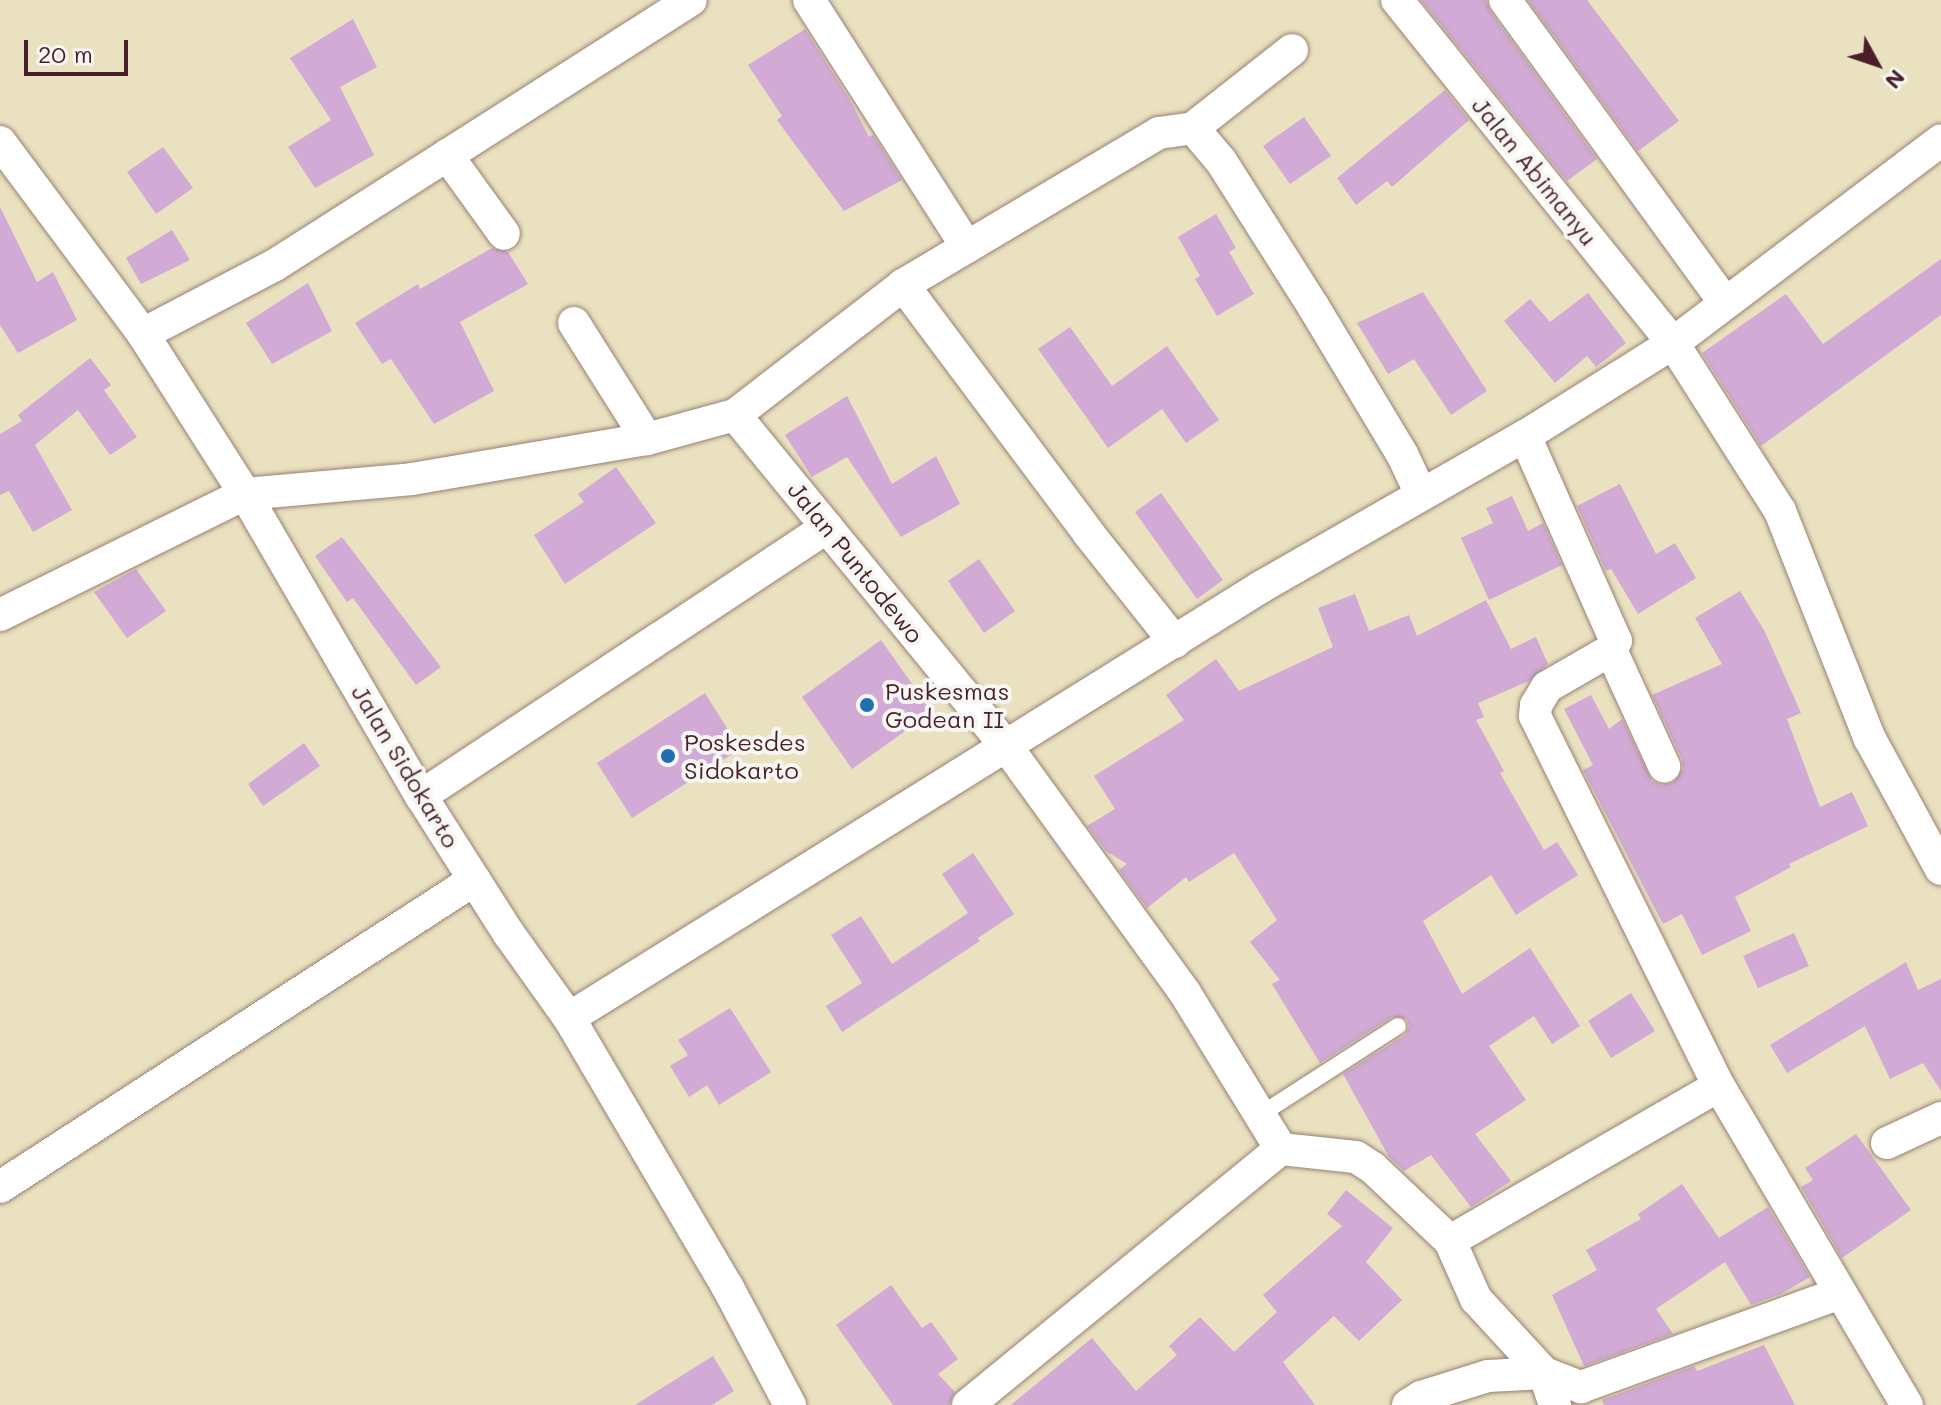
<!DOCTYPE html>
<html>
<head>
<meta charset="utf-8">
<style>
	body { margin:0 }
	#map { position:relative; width:1941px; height:1405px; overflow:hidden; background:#e9e1bf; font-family:Mali,sans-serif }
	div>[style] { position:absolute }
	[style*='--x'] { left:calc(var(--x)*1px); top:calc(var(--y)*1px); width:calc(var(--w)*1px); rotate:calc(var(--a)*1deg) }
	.building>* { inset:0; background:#d1aad5 }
	.roads { filter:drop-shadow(0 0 2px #9a8075) drop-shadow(0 0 2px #9a8075) }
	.service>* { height:16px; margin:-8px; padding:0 8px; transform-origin:8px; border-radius:8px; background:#fff }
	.minor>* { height:32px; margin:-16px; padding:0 16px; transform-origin:16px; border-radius:16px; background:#fff }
	.dots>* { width:22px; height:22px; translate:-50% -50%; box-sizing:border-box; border:4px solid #f6f6f2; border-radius:50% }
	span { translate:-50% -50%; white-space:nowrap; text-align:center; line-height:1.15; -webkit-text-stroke:8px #f6f6f2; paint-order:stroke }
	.street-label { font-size:24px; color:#4a1f2b }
	.poi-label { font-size:24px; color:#4a1f2b }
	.left { translate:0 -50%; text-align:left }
	.north { position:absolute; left:1837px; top:24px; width:80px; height:80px; -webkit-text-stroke:6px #f6f6f2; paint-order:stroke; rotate:130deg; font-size:22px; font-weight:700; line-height:32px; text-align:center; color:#4a1f2b }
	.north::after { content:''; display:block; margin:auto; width:28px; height:36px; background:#4a1f2b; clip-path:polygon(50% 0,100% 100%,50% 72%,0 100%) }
	.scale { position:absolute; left:24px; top:40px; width:104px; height:36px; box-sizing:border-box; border:4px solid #4a1f2b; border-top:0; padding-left:10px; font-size:24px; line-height:28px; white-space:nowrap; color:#4a1f2b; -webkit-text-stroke:6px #f6f6f2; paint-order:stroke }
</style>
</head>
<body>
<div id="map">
	<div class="building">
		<div style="clip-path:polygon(1421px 0,1486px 0,1490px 11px,1597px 159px,1567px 181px)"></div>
		<div style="clip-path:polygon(1528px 0,1587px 0,1679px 121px,1638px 151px)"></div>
		<div style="clip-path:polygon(353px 19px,377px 67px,340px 87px,374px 155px,315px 188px,288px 147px,331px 120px,290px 58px)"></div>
		<div style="clip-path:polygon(805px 29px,850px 100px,869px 137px,873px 135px,902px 180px,844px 211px,777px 120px,782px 116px,748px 65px)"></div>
		<div style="clip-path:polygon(1445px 90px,1469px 120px,1392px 187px,1387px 181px,1356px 205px,1337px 178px)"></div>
		<div style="clip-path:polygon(1304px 117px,1331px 156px,1290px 184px,1263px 146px)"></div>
		<div style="clip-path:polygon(163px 147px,193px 188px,156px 214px,127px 172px)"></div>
		<div style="clip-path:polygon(0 207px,37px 282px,53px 272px,77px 320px,18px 353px,0 325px)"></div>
		<div style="clip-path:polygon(1216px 214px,1236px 248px,1229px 252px,1254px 294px,1217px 316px,1195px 279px,1200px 276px,1178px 237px)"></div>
		<div style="clip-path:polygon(172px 230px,190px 260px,141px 284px,126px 258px)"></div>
		<div style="clip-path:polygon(492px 248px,508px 252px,528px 284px,460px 322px,494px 391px,434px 424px,391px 359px,382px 364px,355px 323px,418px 284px,420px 289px)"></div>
		<div style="clip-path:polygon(1941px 259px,1941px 315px,1761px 446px,1702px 353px,1786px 294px,1823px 344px)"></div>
		<div style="clip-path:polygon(308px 283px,332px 331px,272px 364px,246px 323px)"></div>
		<div style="clip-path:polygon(1423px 292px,1487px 391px,1451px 415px,1414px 359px,1388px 374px,1357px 323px)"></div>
		<div style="clip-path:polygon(1588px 293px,1626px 343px,1596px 367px,1587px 356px,1555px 383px,1504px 321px,1530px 299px,1550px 322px)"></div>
		<div style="clip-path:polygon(1070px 327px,1112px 386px,1167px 346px,1219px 420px,1186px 443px,1162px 409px,1108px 448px,1038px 349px)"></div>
		<div style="clip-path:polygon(90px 358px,111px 385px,104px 390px,137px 437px,110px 455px,78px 410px,35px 445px,72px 510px,33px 532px,9px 491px,0 495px,0 434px,22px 421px,18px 415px)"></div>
		<div style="clip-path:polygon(847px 396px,892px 484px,936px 456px,960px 504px,901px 537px,847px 457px,812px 477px,785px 435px)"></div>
		<div style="clip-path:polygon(616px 467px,656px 523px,565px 584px,534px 535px,584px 502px,578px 494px)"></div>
		<div style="clip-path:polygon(1620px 484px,1656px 554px,1675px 543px,1696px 578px,1638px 614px,1611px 569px,1606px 571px,1577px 506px)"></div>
		<div style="clip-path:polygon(1161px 493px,1223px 580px,1197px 599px,1135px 512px)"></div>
		<div style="clip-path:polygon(1512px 496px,1528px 531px,1543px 523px,1562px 565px,1489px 600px,1461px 538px,1493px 523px,1486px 508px)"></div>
		<div style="clip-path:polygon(342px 537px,441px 667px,416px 685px,353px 598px,347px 602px,315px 556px)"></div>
		<div style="clip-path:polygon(979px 559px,1015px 611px,984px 633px,948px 581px)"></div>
		<div style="clip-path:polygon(136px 569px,166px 611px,127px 638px,94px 592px)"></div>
		<div style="clip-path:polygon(1740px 591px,1765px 632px,1801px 713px,1787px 719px,1820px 807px,1852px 792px,1868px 826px,1789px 864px,1791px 867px,1735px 897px,1751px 931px,1702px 955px,1682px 914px,1663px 924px,1583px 770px,1593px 765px,1564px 709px,1591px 695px,1609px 729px,1622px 719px,1652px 781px,1661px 785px,1673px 783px,1683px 769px,1682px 759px,1652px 695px,1722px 664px,1695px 618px)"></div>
		<div style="clip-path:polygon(1355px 594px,1369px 631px,1409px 615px,1417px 636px,1486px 600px,1511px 649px,1536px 637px,1548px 664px,1529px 681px,1478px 703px,1484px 717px,1476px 720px,1504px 771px,1500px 773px,1544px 850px,1557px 842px,1578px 875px,1516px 915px,1491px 875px,1423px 921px,1462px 994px,1530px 948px,1580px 1026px,1552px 1044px,1534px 1016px,1489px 1046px,1526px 1100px,1475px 1134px,1511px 1181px,1471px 1207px,1431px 1155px,1404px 1171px,1389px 1157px,1343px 1074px,1405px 1035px,1409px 1026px,1407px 1019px,1392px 1017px,1320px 1063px,1272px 984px,1280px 980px,1250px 942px,1277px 920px,1234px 853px,1189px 882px,1186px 877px,1147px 908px,1119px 870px,1127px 864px,1106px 851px,1087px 826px,1115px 809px,1094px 776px,1184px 720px,1166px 695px,1216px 659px,1239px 691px,1333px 647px,1318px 608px)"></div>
		<div style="clip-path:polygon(881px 640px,932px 712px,852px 769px,802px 697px)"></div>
		<div style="clip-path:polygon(705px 693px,740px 749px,632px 818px,597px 763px)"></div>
		<div style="clip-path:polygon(304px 743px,320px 766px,263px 806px,248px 784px)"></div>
		<div style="clip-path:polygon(973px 853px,1014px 914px,978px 938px,980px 941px,842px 1032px,826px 1006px,862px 983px,831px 935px,861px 916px,892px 964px,968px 913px,942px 874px)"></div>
		<div style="clip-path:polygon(1794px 933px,1809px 966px,1758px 988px,1743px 956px)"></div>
		<div style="clip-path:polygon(1906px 962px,1918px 990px,1941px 979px,1941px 1091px,1923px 1063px,1890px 1079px,1865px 1026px,1787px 1073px,1770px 1045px)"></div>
		<div style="clip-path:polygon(1631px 993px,1655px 1031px,1611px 1058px,1588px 1021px)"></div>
		<div style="clip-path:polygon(730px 1008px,771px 1072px,719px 1105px,707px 1085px,689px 1097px,670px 1066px,688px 1055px,678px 1040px)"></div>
		<div style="clip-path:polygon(1856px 1134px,1911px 1210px,1842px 1258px,1801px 1187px,1813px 1180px,1805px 1168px)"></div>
		<div style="clip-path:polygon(1682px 1184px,1719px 1238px,1768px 1207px,1810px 1277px,1781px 1294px,1751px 1305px,1725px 1262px,1656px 1309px,1673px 1334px,1584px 1366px,1552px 1295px,1597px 1270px,1586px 1250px,1641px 1219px,1638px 1214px)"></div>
		<div style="clip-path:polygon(1346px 1190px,1393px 1228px,1366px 1262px,1402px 1300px,1359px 1341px,1334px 1316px,1283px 1362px,1315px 1405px,1011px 1405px,1092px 1338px,1136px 1391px,1177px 1355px,1169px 1346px,1200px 1317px,1234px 1352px,1277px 1312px,1263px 1295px,1342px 1226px,1327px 1214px)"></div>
		<div style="clip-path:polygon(891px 1285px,922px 1328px,931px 1322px,958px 1359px,938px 1374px,955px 1392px,949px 1405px,893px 1405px,836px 1325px)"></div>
		<div style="clip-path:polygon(1764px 1345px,1795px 1405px,1604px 1405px,1602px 1400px,1694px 1366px,1697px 1371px)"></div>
		<div style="clip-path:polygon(713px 1356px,734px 1391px,712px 1405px,635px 1405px)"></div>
	</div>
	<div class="roads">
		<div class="service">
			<div style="--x:1260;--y:1115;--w:164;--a:-32.8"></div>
		</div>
		<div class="minor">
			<div style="--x:809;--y:0;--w:293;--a:57.4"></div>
			<div style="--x:1397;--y:0;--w:440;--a:51.2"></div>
			<div style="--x:1673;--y:343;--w:199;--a:57.5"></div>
			<div style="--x:1780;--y:511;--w:245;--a:68.5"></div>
			<div style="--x:1870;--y:739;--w:148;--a:61.4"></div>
			<div style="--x:1505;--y:0;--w:374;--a:54"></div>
			<div style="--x:1193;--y:128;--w:43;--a:49.7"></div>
			<div style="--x:1221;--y:161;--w:172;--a:57.6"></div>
			<div style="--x:1313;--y:306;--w:173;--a:59"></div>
			<div style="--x:1402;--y:454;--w:44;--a:64.6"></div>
			<div style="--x:0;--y:142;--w:239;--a:53.3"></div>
			<div style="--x:143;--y:334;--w:190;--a:57.5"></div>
			<div style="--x:245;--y:494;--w:350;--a:59.8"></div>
			<div style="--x:421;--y:796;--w:164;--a:57.5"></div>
			<div style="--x:509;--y:934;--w:103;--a:54.5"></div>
			<div style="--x:569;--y:1018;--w:311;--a:59.5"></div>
			<div style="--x:727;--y:1286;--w:135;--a:62.1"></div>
			<div style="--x:447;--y:155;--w:97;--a:54.2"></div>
			<div style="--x:903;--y:285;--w:311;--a:53.2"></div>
			<div style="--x:1089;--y:534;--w:138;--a:51.5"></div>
			<div style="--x:574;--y:323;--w:137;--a:57.8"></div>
			<div style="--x:143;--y:334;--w:149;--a:-27.6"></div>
			<div style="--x:275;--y:265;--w:493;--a:-32.5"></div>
			<div style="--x:735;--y:415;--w:429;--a:50.7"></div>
			<div style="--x:1007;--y:747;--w:304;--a:54.1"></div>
			<div style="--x:1185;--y:993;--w:183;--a:58.4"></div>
			<div style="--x:1281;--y:1149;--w:75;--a:6.1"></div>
			<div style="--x:1356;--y:1157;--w:20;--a:33"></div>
			<div style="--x:1373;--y:1168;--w:106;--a:43.5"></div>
			<div style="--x:1450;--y:1241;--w:64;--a:65.9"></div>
			<div style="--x:1476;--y:1299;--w:100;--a:47.4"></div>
			<div style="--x:1544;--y:1373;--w:34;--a:71"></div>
			<div style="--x:1525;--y:436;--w:224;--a:66.1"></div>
			<div style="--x:1616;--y:641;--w:10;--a:119"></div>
			<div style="--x:1611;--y:650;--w:74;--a:150"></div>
			<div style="--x:1547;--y:687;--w:21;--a:121"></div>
			<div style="--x:1536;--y:705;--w:11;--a:95"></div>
			<div style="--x:1535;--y:716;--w:413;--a:63.6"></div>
			<div style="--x:1719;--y:1086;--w:370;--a:59.5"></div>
			<div style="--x:0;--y:615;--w:273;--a:-26.3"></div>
			<div style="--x:245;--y:494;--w:168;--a:-5.1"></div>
			<div style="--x:412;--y:479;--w:238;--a:-9.7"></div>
			<div style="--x:647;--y:439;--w:91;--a:-15.3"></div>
			<div style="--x:735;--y:415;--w:212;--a:-37.7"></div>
			<div style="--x:903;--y:285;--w:298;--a:-30.7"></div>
			<div style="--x:1159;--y:133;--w:34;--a:-8"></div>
			<div style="--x:1193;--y:128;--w:126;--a:-38.2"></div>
			<div style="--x:1611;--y:650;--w:128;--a:65.4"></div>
			<div style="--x:421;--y:796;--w:487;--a:-33.5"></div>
			<div style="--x:569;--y:1018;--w:815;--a:-31.92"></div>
			<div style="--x:1261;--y:587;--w:304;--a:-29.8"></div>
			<div style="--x:1525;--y:436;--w:175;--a:-32.1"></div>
			<div style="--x:1673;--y:343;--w:336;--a:-37.1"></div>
			<div style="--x:1887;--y:1143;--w:60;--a:-24.8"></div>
			<div style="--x:0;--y:1187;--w:565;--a:-32.93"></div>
			<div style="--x:1450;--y:1241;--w:310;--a:-30"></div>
			<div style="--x:968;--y:1405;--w:404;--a:-39.3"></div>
			<div style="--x:1408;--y:1405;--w:15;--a:-32"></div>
			<div style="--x:1421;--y:1397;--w:70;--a:-17.4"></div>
			<div style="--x:1488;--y:1376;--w:56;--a:-3.1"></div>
			<div style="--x:1544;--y:1373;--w:40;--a:21"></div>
			<div style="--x:1581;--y:1387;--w:276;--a:-19.9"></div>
		</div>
	</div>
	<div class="dots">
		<div style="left:867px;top:705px;background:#1f6fb2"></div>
		<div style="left:668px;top:756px;background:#1f6fb2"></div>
	</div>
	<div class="street-label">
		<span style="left:1535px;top:171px;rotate:51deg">Jalan Abimanyu</span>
		<span style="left:856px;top:562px;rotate:51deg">Jalan Puntodewo</span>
		<span style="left:406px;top:766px;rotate:59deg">Jalan Sidokarto</span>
	</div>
	<div class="poi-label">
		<span class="left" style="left:885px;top:705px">Puskesmas<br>Godean II</span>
		<span class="left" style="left:684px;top:756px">Poskesdes<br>Sidokarto</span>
	</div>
	<div class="north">N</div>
	<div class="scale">20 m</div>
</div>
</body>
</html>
